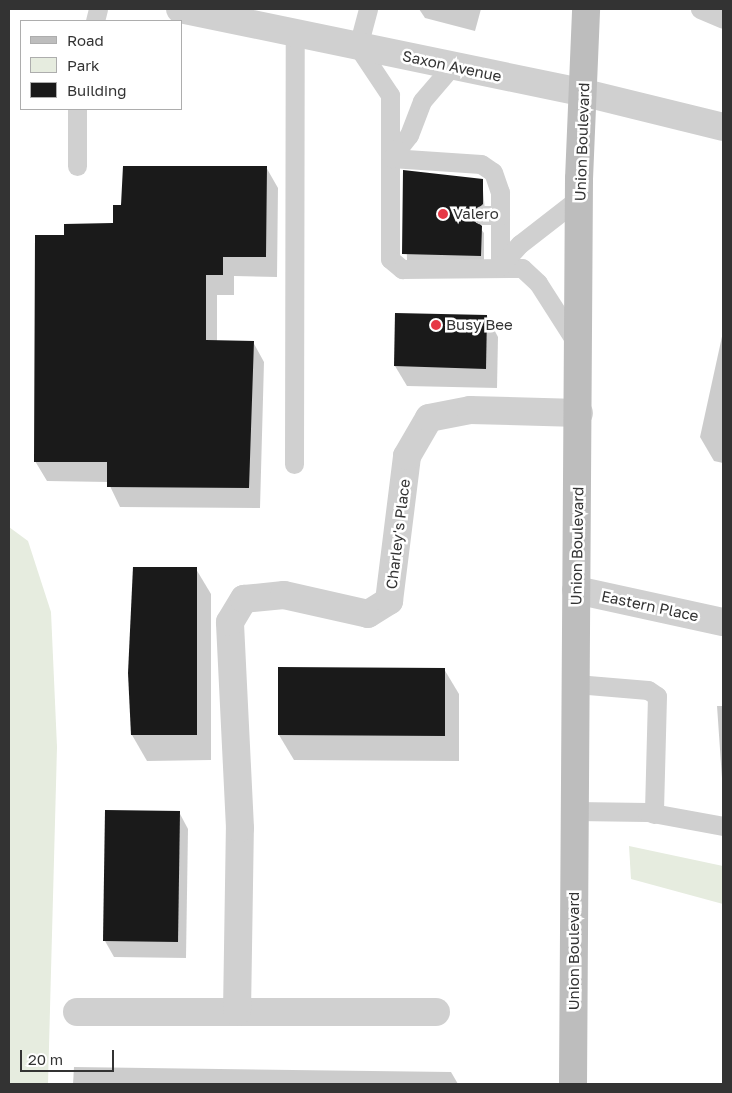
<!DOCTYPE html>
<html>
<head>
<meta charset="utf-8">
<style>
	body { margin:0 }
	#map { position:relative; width:732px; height:1093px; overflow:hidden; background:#fff; font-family:"Golos Text",sans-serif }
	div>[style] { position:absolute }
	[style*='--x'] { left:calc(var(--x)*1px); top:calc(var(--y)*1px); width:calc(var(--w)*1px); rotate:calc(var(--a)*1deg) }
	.green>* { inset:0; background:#e6ecdf }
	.shadow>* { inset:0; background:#0003 }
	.building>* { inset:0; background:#1a1a1a }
	.service>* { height:19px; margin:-9.5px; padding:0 9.5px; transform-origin:9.5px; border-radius:9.5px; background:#d0d0d0 }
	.minor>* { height:28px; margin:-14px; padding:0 14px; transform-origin:14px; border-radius:14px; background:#d0d0d0 }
	.tertiary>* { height:28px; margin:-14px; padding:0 14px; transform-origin:14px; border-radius:14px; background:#d0d0d0 }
	.secondary>* { height:28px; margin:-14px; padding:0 14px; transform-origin:14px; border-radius:14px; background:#bdbdbd }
	.dots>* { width:14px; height:14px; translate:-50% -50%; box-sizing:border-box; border:2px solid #fff; border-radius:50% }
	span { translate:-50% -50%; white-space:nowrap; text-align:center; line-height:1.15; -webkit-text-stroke:5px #fff; paint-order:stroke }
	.street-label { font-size:15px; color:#333 }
	.poi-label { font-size:15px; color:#333 }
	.left { translate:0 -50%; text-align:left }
	.frame { position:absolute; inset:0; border:10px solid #333; pointer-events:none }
	.legend { position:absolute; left:20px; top:20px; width:162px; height:90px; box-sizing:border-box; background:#fff; border:1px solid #adadad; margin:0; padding:6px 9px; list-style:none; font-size:15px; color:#333 }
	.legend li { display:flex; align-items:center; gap:10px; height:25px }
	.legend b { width:25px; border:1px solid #adadad }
	.scale { position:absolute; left:20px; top:1050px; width:94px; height:22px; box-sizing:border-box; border:2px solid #333; border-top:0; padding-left:6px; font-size:15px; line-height:18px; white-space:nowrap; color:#333; -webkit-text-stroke:4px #fff; paint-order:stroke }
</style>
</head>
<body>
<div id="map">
	<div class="green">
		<div style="clip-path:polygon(9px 527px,28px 541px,51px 612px,57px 747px,48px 1084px,9px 1084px)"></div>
		<div style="clip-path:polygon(629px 846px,723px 866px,723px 904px,631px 879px)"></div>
	</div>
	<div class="shadow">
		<div style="clip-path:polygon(419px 9px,481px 9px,475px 31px,425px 18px)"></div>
		<div style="clip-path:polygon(266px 167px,278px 188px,277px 277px,234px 276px,234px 295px,217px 295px,217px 341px,253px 342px,264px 362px,260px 508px,120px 507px,108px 482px,47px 481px,35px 461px,65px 236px,114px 225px,123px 206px)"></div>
		<div style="clip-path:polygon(404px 172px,482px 180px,485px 210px,474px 220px,484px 233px,484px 261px,407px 260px)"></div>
		<div style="clip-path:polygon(487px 316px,498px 337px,497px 388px,407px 386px,395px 366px)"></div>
		<div style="clip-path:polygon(723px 332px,723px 463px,714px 461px,700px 437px)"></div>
		<div style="clip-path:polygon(196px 569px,211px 594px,211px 760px,147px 761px,132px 735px,129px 673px)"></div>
		<div style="clip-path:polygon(444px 669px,459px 694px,459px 761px,294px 760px,279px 735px)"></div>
		<div style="clip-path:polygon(723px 699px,723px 793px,717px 706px,723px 706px)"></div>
		<div style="clip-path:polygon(179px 812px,188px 829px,186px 958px,114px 957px,105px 941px)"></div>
		<div style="clip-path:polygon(74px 1067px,451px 1072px,458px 1084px,73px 1084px)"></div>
	</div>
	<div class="building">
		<div style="clip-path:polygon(123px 166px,267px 166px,266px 257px,223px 257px,223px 275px,206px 275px,206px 340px,254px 341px,249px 488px,107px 487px,107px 462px,34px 462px,35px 235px,64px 235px,64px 224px,113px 223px,113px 205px,121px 205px)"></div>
		<div style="clip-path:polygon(403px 170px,483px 179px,483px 204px,471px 215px,482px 226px,481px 256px,402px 254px)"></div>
		<div style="clip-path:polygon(395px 313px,487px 315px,486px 369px,394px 366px)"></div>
		<div style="clip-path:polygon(133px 567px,197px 567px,197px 735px,131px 735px,128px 673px)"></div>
		<div style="clip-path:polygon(278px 667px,445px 668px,445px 736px,278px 735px)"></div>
		<div style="clip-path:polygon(105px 810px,180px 811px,178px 942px,103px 941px)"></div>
	</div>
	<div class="service">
		<div style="--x:368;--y:9;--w:39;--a:105"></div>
		<div style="--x:358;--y:47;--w:58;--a:56.3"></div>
		<div style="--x:390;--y:95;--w:164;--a:90"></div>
		<div style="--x:390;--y:259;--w:16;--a:40"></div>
		<div style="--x:402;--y:269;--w:120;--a:-0.5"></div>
		<div style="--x:522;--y:268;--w:22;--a:43"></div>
		<div style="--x:538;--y:283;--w:72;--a:57.4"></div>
		<div style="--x:700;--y:9;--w:25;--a:23"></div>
		<div style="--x:95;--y:21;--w:12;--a:-76"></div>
		<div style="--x:391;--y:158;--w:90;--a:3.8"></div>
		<div style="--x:481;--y:164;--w:14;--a:34"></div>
		<div style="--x:493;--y:172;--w:21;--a:71"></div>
		<div style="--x:500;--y:192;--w:74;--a:90"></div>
		<div style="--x:391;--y:158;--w:29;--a:-52"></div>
		<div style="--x:409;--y:135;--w:36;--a:-69"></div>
		<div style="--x:422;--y:101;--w:46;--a:-49.4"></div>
		<div style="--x:77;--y:166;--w:57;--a:-90"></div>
		<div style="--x:482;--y:215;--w:18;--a:0"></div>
		<div style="--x:500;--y:266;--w:30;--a:-48"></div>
		<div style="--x:520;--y:244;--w:75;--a:-37.9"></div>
		<div style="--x:294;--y:464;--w:430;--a:-89.9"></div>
		<div style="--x:576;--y:684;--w:72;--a:4.8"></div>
		<div style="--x:648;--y:690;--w:11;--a:34"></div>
		<div style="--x:657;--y:696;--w:118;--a:91.5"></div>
		<div style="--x:575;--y:811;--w:72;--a:0.8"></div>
		<div style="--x:647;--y:812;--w:77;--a:10.4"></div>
	</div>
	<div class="minor">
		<div style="--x:576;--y:590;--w:150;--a:12.3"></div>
		<div style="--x:77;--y:1012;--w:359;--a:0"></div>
		<div style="--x:237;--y:1012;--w:184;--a:-89.1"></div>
		<div style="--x:240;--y:828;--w:206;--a:-92.8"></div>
		<div style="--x:230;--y:622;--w:27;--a:-59"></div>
		<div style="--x:244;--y:599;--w:40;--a:-5.7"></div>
		<div style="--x:284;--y:595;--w:86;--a:12.7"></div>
		<div style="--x:368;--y:614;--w:25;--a:-32"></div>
		<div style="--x:389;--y:601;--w:146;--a:-82.9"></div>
		<div style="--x:407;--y:456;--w:44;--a:-59.9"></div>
		<div style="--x:429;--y:418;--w:42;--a:-11"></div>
		<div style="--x:470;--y:410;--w:109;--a:1.6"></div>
	</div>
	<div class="tertiary">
		<div style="--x:180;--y:9;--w:414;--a:11.7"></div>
		<div style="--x:585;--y:93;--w:142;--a:13.8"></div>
	</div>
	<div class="secondary">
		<div style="--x:573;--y:1084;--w:905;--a:-89.62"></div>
		<div style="--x:579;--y:179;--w:170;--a:-87.6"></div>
	</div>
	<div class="dots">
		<div style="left:443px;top:214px;background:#e63946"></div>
		<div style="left:436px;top:325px;background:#e63946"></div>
	</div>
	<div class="street-label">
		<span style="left:452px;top:66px;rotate:12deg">Saxon Avenue</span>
		<span style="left:582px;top:142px;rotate:-88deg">Union Boulevard</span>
		<span style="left:398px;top:534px;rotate:-83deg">Charley's Place</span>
		<span style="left:577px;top:546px;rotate:-89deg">Union Boulevard</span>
		<span style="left:650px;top:606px;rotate:12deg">Eastern Place</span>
		<span style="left:574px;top:951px;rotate:-90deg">Union Boulevard</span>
	</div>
	<div class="poi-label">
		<span class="left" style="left:453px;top:214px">Valero</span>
		<span class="left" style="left:446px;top:325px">Busy Bee</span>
	</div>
	<div class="frame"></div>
	<ul class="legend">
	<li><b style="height:6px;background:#bdbdbd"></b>Road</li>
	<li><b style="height:14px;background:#e6ecdf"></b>Park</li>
	<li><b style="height:14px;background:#1a1a1a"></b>Building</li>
	</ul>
	<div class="scale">20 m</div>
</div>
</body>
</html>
